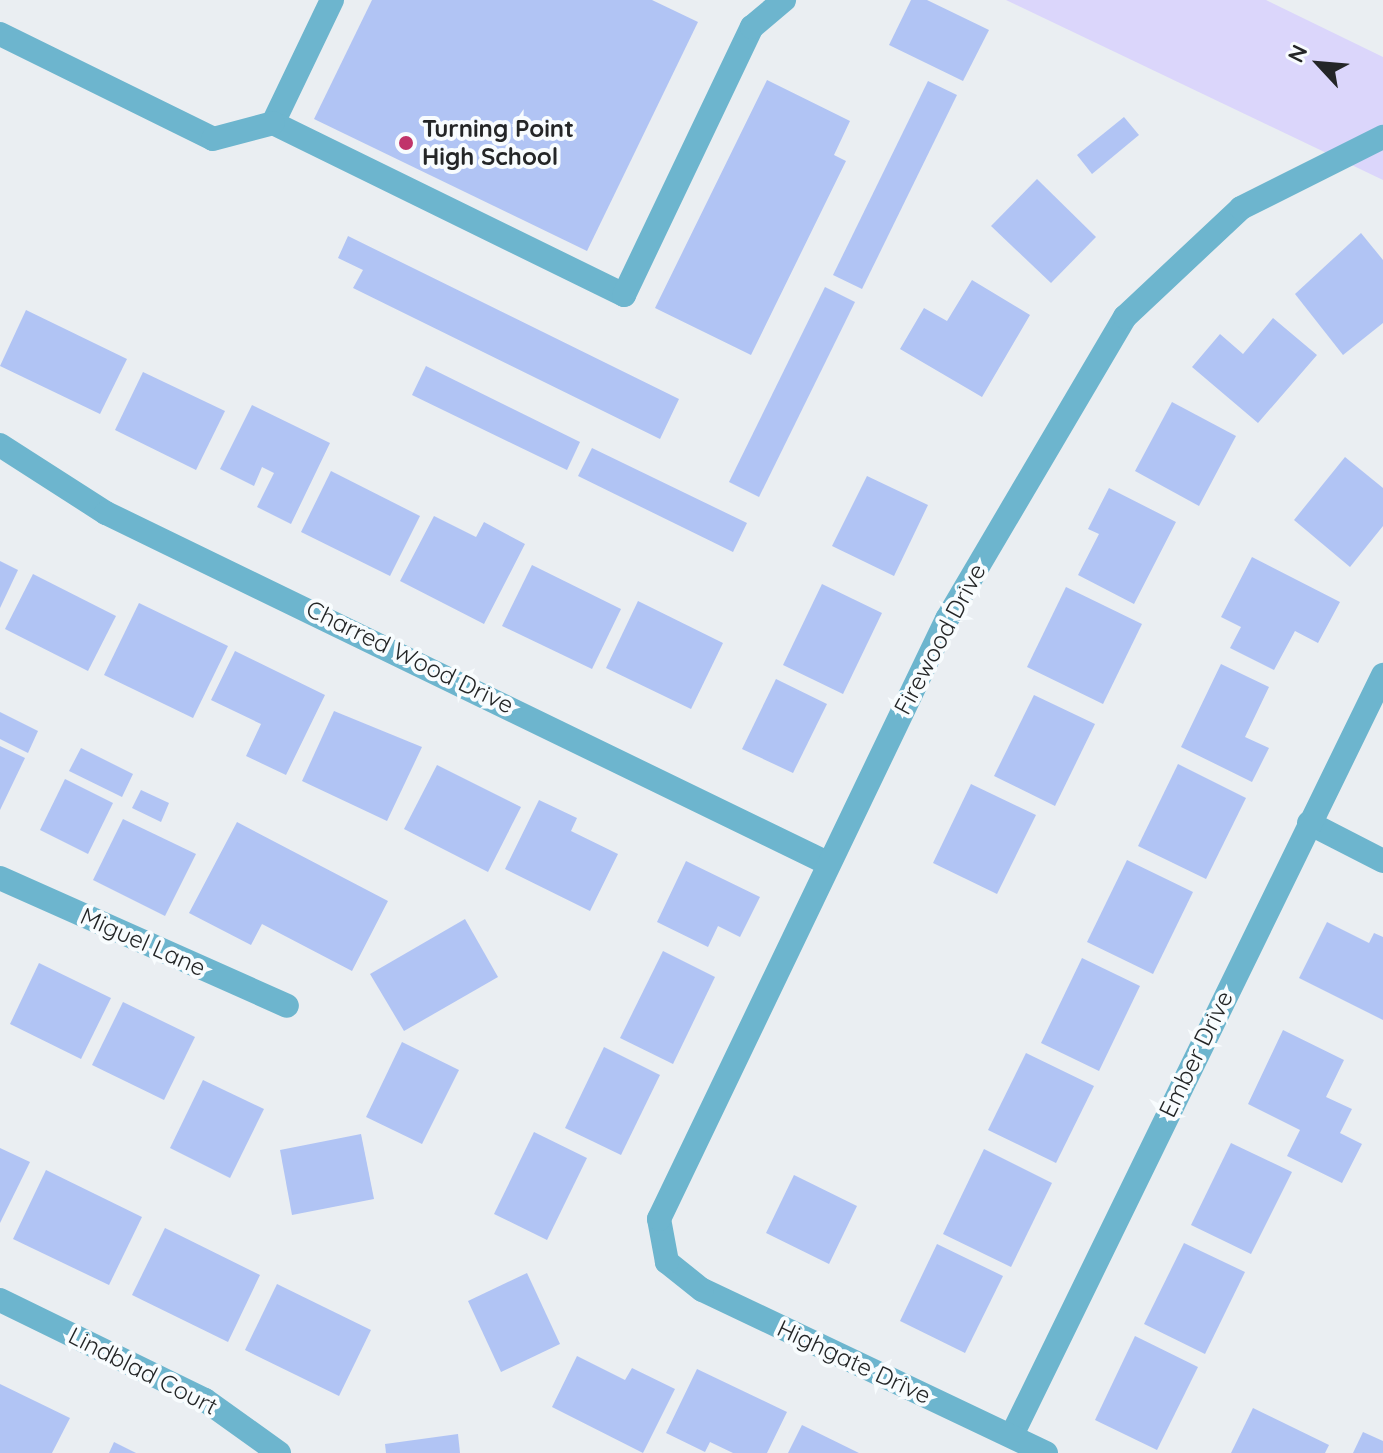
<!DOCTYPE html>
<html>
<head>
<meta charset="utf-8">
<style>
	body { margin:0 }
	#map { position:relative; width:1383px; height:1453px; overflow:hidden; background:#eaeef2; font-family:Quicksand,sans-serif }
	div>[style] { position:absolute }
	[style*='--x'] { left:calc(var(--x)*1px); top:calc(var(--y)*1px); width:calc(var(--w)*1px); rotate:calc(var(--a)*1deg) }
	.green>* { inset:0; background:#dbd6fb }
	.building>* { inset:0; background:#b1c4f4 }
	.minor>* { height:24px; margin:-12px; padding:0 12px; transform-origin:12px; border-radius:12px; background:#6db5ce }
	.dots>* { width:22px; height:22px; translate:-50% -50%; box-sizing:border-box; border:4px solid #f8fcfe; border-radius:50% }
	span { translate:-50% -50%; white-space:nowrap; text-align:center; line-height:1.15; -webkit-text-stroke:8px #f8fcfe; paint-order:stroke }
	.poi-label { font-size:24px; color:#242627; font-weight:700 }
	.left { translate:0 -50%; text-align:left }
	.street-label { font-size:24px; color:#242627 }
	.north { position:absolute; left:1279px; top:24px; width:80px; height:80px; -webkit-text-stroke:6px #f8fcfe; paint-order:stroke; rotate:296deg; font-size:22px; font-weight:700; line-height:32px; text-align:center; color:#242627 }
	.north::after { content:''; display:block; margin:auto; width:28px; height:36px; background:#242627; clip-path:polygon(50% 0,100% 100%,50% 72%,0 100%) }
</style>
</head>
<body>
<div id="map">
	<div class="green">
		<div style="clip-path:polygon(1006px 0,1266px 0,1383px 57px,1383px 180px)"></div>
	</div>
	<div class="building">
		<div style="clip-path:polygon(372px 0,652px 0,698px 22px,587px 251px,314px 119px)"></div>
		<div style="clip-path:polygon(911px 0,927px 0,989px 30px,963px 81px,889px 45px)"></div>
		<div style="clip-path:polygon(767px 80px,850px 121px,834px 155px,846px 161px,751px 355px,655px 308px)"></div>
		<div style="clip-path:polygon(928px 81px,957px 95px,862px 289px,833px 275px)"></div>
		<div style="clip-path:polygon(1124px 117px,1139px 135px,1092px 174px,1077px 155px)"></div>
		<div style="clip-path:polygon(1037px 179px,1096px 237px,1051px 283px,991px 226px)"></div>
		<div style="clip-path:polygon(1361px 233px,1383px 260px,1383px 323px,1343px 355px,1295px 294px)"></div>
		<div style="clip-path:polygon(348px 236px,679px 399px,660px 439px,353px 288px,363px 270px,338px 258px)"></div>
		<div style="clip-path:polygon(972px 280px,1030px 315px,982px 397px,900px 349px,924px 308px,947px 321px)"></div>
		<div style="clip-path:polygon(825px 287px,855px 302px,759px 497px,729px 482px)"></div>
		<div style="clip-path:polygon(26px 310px,127px 359px,100px 414px,0 366px)"></div>
		<div style="clip-path:polygon(1273px 318px,1317px 355px,1258px 423px,1192px 367px,1220px 334px,1243px 354px)"></div>
		<div style="clip-path:polygon(426px 366px,580px 442px,567px 470px,412px 395px)"></div>
		<div style="clip-path:polygon(143px 372px,225px 411px,196px 470px,115px 430px)"></div>
		<div style="clip-path:polygon(1172px 402px,1236px 436px,1199px 506px,1135px 471px)"></div>
		<div style="clip-path:polygon(252px 405px,330px 443px,291px 524px,257px 507px,274px 473px,262px 467px,254px 486px,220px 469px)"></div>
		<div style="clip-path:polygon(592px 448px,747px 523px,733px 552px,578px 476px)"></div>
		<div style="clip-path:polygon(1345px 457px,1383px 488px,1383px 526px,1350px 567px,1294px 520px)"></div>
		<div style="clip-path:polygon(331px 471px,420px 516px,390px 576px,301px 532px)"></div>
		<div style="clip-path:polygon(867px 476px,928px 505px,894px 576px,832px 546px)"></div>
		<div style="clip-path:polygon(1109px 488px,1176px 522px,1134px 604px,1078px 575px,1099px 534px,1088px 529px)"></div>
		<div style="clip-path:polygon(434px 516px,476px 537px,484px 522px,525px 544px,484px 624px,400px 581px)"></div>
		<div style="clip-path:polygon(1252px 557px,1340px 602px,1318px 643px,1295px 631px,1274px 670px,1230px 648px,1241px 627px,1221px 617px)"></div>
		<div style="clip-path:polygon(0 561px,18px 570px,0 608px)"></div>
		<div style="clip-path:polygon(532px 565px,621px 609px,592px 669px,502px 626px)"></div>
		<div style="clip-path:polygon(33px 574px,116px 616px,88px 671px,5px 629px)"></div>
		<div style="clip-path:polygon(822px 584px,882px 613px,843px 694px,783px 665px)"></div>
		<div style="clip-path:polygon(1066px 587px,1142px 624px,1103px 704px,1027px 667px)"></div>
		<div style="clip-path:polygon(638px 601px,723px 643px,691px 709px,606px 668px)"></div>
		<div style="clip-path:polygon(139px 603px,228px 646px,193px 718px,104px 675px)"></div>
		<div style="clip-path:polygon(235px 651px,325px 695px,286px 775px,246px 756px,261px 724px,211px 700px)"></div>
		<div style="clip-path:polygon(1221px 664px,1269px 687px,1245px 737px,1269px 748px,1252px 782px,1181px 747px)"></div>
		<div style="clip-path:polygon(776px 679px,827px 704px,793px 773px,742px 749px)"></div>
		<div style="clip-path:polygon(1034px 695px,1095px 724px,1055px 806px,994px 776px)"></div>
		<div style="clip-path:polygon(334px 711px,422px 747px,387px 821px,302px 781px)"></div>
		<div style="clip-path:polygon(0 712px,38px 731px,28px 753px,0 739px)"></div>
		<div style="clip-path:polygon(0 746px,25px 758px,0 810px)"></div>
		<div style="clip-path:polygon(81px 748px,133px 774px,122px 797px,69px 771px)"></div>
		<div style="clip-path:polygon(1178px 764px,1246px 798px,1206px 879px,1138px 846px)"></div>
		<div style="clip-path:polygon(437px 765px,521px 807px,488px 872px,404px 829px)"></div>
		<div style="clip-path:polygon(65px 779px,113px 803px,88px 854px,40px 830px)"></div>
		<div style="clip-path:polygon(971px 784px,1036px 815px,997px 894px,933px 863px)"></div>
		<div style="clip-path:polygon(141px 790px,169px 803px,161px 822px,132px 808px)"></div>
		<div style="clip-path:polygon(539px 800px,577px 818px,571px 831px,618px 854px,590px 911px,505px 869px)"></div>
		<div style="clip-path:polygon(123px 819px,196px 854px,165px 916px,93px 880px)"></div>
		<div style="clip-path:polygon(237px 822px,388px 901px,352px 971px,262px 924px,251px 945px,189px 913px)"></div>
		<div style="clip-path:polygon(1127px 860px,1193px 892px,1153px 974px,1087px 942px)"></div>
		<div style="clip-path:polygon(686px 861px,760px 897px,740px 937px,718px 926px,708px 947px,657px 922px)"></div>
		<div style="clip-path:polygon(465px 919px,498px 977px,404px 1031px,370px 974px)"></div>
		<div style="clip-path:polygon(1327px 922px,1369px 943px,1374px 933px,1383px 937px,1383px 1020px,1299px 978px)"></div>
		<div style="clip-path:polygon(663px 951px,715px 977px,673px 1064px,620px 1038px)"></div>
		<div style="clip-path:polygon(1082px 958px,1140px 986px,1099px 1071px,1041px 1043px)"></div>
		<div style="clip-path:polygon(39px 963px,111px 998px,81px 1059px,10px 1024px)"></div>
		<div style="clip-path:polygon(123px 1002px,195px 1037px,164px 1100px,92px 1065px)"></div>
		<div style="clip-path:polygon(1283px 1030px,1344px 1060px,1326px 1097px,1352px 1109px,1340px 1133px,1362px 1144px,1342px 1183px,1287px 1156px,1300px 1130px,1248px 1104px)"></div>
		<div style="clip-path:polygon(402px 1042px,459px 1070px,422px 1144px,366px 1117px)"></div>
		<div style="clip-path:polygon(604px 1047px,660px 1075px,621px 1155px,565px 1128px)"></div>
		<div style="clip-path:polygon(1026px 1053px,1094px 1086px,1056px 1163px,988px 1130px)"></div>
		<div style="clip-path:polygon(203px 1080px,264px 1109px,230px 1178px,170px 1148px)"></div>
		<div style="clip-path:polygon(534px 1132px,587px 1158px,547px 1240px,494px 1214px)"></div>
		<div style="clip-path:polygon(361px 1134px,374px 1199px,292px 1215px,280px 1150px)"></div>
		<div style="clip-path:polygon(1231px 1143px,1292px 1172px,1251px 1254px,1191px 1225px)"></div>
		<div style="clip-path:polygon(0 1148px,30px 1162px,0 1223px)"></div>
		<div style="clip-path:polygon(984px 1149px,1052px 1183px,1011px 1267px,943px 1234px)"></div>
		<div style="clip-path:polygon(46px 1170px,142px 1217px,109px 1285px,13px 1239px)"></div>
		<div style="clip-path:polygon(794px 1175px,857px 1206px,829px 1264px,766px 1233px)"></div>
		<div style="clip-path:polygon(165px 1228px,260px 1275px,228px 1342px,132px 1295px)"></div>
		<div style="clip-path:polygon(1184px 1243px,1245px 1272px,1205px 1354px,1144px 1324px)"></div>
		<div style="clip-path:polygon(937px 1244px,1003px 1276px,965px 1353px,900px 1321px)"></div>
		<div style="clip-path:polygon(527px 1273px,560px 1344px,501px 1372px,468px 1301px)"></div>
		<div style="clip-path:polygon(277px 1284px,371px 1330px,339px 1396px,245px 1350px)"></div>
		<div style="clip-path:polygon(1135px 1336px,1198px 1367px,1157px 1450px,1095px 1420px)"></div>
		<div style="clip-path:polygon(577px 1356px,625px 1380px,632px 1368px,675px 1389px,643px 1453px,552px 1407px)"></div>
		<div style="clip-path:polygon(697px 1369px,787px 1412px,767px 1453px,733px 1453px,710px 1442px,705px 1452px,666px 1433px)"></div>
		<div style="clip-path:polygon(0 1384px,70px 1418px,52px 1453px,0 1453px)"></div>
		<div style="clip-path:polygon(1253px 1408px,1329px 1445px,1325px 1453px,1231px 1453px)"></div>
		<div style="clip-path:polygon(802px 1425px,859px 1453px,788px 1453px)"></div>
		<div style="clip-path:polygon(1363px 1432px,1383px 1441px,1383px 1453px,1353px 1453px)"></div>
		<div style="clip-path:polygon(458px 1434px,460px 1453px,386px 1453px,385px 1444px)"></div>
		<div style="clip-path:polygon(114px 1442px,136px 1453px,109px 1453px)"></div>
	</div>
	<div class="minor">
		<div style="--x:332;--y:0;--w:136;--a:115.6"></div>
		<div style="--x:273;--y:123;--w:391;--a:26.1"></div>
		<div style="--x:624;--y:295;--w:297;--a:-64.5"></div>
		<div style="--x:752;--y:27;--w:42;--a:-40.2"></div>
		<div style="--x:0;--y:34;--w:237;--a:26.2"></div>
		<div style="--x:213;--y:139;--w:62;--a:-14.9"></div>
		<div style="--x:0;--y:445;--w:126;--a:32.7"></div>
		<div style="--x:106;--y:513;--w:799;--a:25.89"></div>
		<div style="--x:1309;--y:823;--w:83;--a:27.2"></div>
		<div style="--x:0;--y:878;--w:314;--a:24"></div>
		<div style="--x:0;--y:1300;--w:228;--a:26"></div>
		<div style="--x:205;--y:1400;--w:91;--a:35.6"></div>
		<div style="--x:1012;--y:1435;--w:846;--a:-63.98"></div>
		<div style="--x:1046;--y:1453;--w:381;--a:-154.6"></div>
		<div style="--x:702;--y:1290;--w:45;--a:-141.3"></div>
		<div style="--x:667;--y:1262;--w:44;--a:-100.5"></div>
		<div style="--x:659;--y:1219;--w:666;--a:-64.36"></div>
		<div style="--x:947;--y:619;--w:351;--a:-59.5"></div>
		<div style="--x:1125;--y:317;--w:159;--a:-43.2"></div>
		<div style="--x:1241;--y:208;--w:159;--a:-26.6"></div>
	</div>
	<div class="dots">
		<div style="left:406px;top:143px;background:#c0346a"></div>
	</div>
	<div class="poi-label">
		<span class="left" style="left:422px;top:143px">Turning Point<br>High School</span>
	</div>
	<div class="street-label">
		<span style="left:940px;top:639px;rotate:-62deg">Firewood Drive</span>
		<span style="left:410px;top:657px;rotate:26deg">Charred Wood Drive</span>
		<span style="left:143px;top:942px;rotate:24deg">Miguel Lane</span>
		<span style="left:1196px;top:1054px;rotate:-64deg">Ember Drive</span>
		<span style="left:854px;top:1362px;rotate:25deg">Highgate Drive</span>
		<span style="left:143px;top:1371px;rotate:27deg">Lindblad Court</span>
	</div>
	<div class="north">N</div>
</div>
</body>
</html>
